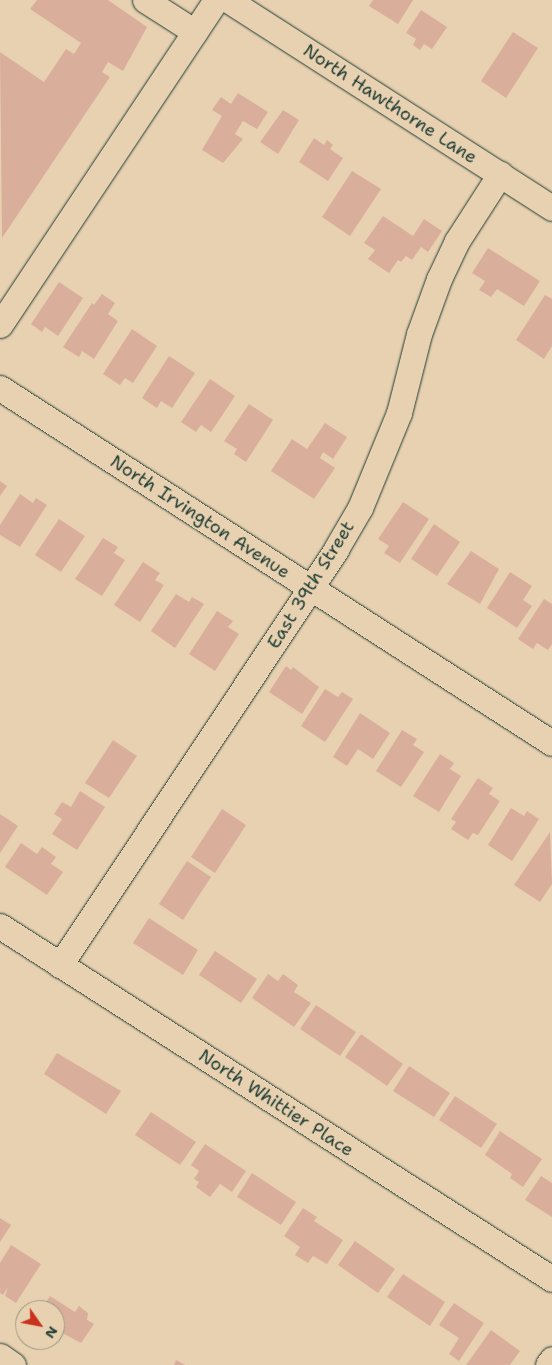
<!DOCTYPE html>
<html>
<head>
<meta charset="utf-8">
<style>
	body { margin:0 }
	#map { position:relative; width:552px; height:1365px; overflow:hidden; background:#e8d1b1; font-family:"Shantell Sans",sans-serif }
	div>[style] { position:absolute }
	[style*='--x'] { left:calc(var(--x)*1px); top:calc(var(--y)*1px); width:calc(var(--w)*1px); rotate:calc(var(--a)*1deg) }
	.building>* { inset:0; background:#d9af9b }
	.roads { filter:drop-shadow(0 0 1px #1f3d34) drop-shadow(0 0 1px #1f3d34) }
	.minor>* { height:25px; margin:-12.5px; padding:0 12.5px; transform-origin:12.5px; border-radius:12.5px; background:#e8d1b1 }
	span { translate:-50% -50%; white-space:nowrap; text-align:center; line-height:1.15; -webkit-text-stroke:4px #e8d1b1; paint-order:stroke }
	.street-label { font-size:18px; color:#1f3d34 }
	.north { position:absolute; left:15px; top:1300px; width:50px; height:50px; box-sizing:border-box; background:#e8d1b1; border:1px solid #98967f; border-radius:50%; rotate:123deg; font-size:14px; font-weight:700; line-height:20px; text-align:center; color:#1f3d34 }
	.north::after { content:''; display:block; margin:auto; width:18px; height:22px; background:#c8321e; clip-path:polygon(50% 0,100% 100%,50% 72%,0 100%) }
</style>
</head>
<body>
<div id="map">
	<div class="building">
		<div style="clip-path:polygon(37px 0,108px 0,147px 27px,123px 71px,108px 62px,102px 72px,110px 77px,2px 238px,0 52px,44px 82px,66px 49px,74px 54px,81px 43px,30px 9px)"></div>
		<div style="clip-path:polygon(373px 0,413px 0,398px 24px,369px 6px)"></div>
		<div style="clip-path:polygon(421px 10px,447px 27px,432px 49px,424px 44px,420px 50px,413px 45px,416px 39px,406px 33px)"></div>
		<div style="clip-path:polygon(513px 32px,538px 48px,506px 98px,481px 81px)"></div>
		<div style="clip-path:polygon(238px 93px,268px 112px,257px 129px,243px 121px,235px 134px,243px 139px,223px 163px,202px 150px,222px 116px,212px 110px,221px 97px,231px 104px)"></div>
		<div style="clip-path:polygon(283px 110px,299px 120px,278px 154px,260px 142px)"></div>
		<div style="clip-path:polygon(314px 138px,324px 145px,327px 140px,333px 145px,330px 149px,343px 158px,328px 181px,299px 162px)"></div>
		<div style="clip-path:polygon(352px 171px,381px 189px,350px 236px,322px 217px)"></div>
		<div style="clip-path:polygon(383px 216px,413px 236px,424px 219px,442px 231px,428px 252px,421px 247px,412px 260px,406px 256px,401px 262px,398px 260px,389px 273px,368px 259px,375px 250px,364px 243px)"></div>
		<div style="clip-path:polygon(488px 248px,540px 281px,524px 306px,497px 289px,491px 297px,479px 290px,485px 281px,472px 273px)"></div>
		<div style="clip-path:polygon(59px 282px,83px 298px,58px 336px,45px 327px,42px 332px,31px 324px)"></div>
		<div style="clip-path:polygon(102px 294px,115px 303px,108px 314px,118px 321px,94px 359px,82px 351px,79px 357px,63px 347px,92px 303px,94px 305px)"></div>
		<div style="clip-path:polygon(545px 295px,552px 299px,552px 346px,544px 359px,516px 340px)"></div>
		<div style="clip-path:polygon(132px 329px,157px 346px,133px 383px,125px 378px,120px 385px,103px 374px)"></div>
		<div style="clip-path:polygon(169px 356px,195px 373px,172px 408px,161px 401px,157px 408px,142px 398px)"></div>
		<div style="clip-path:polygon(210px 379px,235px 396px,211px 432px,201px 425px,196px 432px,181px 422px)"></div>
		<div style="clip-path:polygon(249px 404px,273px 420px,246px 462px,234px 454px,237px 449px,224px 441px)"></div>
		<div style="clip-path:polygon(325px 423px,347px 437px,333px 459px,323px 452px,320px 458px,335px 468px,314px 499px,271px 471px,292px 439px,307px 449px)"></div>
		<div style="clip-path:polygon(0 481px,7px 486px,0 496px)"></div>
		<div style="clip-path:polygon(20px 494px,33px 503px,36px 498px,47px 505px,20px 547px,0 535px,0 525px)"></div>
		<div style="clip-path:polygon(403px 502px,429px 519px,400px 563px,384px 553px,389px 546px,378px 539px)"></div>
		<div style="clip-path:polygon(59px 519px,85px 536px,61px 572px,35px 555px)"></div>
		<div style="clip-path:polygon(434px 524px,460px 542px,437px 576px,411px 559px)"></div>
		<div style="clip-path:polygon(103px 538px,118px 547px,114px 553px,125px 560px,102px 596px,75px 579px)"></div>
		<div style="clip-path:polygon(471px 551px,499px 569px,480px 604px,447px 584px)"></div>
		<div style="clip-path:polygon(143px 562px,160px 573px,155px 580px,164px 585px,140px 622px,114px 605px)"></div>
		<div style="clip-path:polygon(510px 572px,532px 586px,523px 600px,532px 606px,517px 628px,487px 608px)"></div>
		<div style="clip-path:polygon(176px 594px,189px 602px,192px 597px,204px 604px,175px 648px,151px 631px)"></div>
		<div style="clip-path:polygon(544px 599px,552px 604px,552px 644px,548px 650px,537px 643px,533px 649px,518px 639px)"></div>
		<div style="clip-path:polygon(217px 611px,233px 621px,228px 627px,239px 634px,215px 671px,189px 654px)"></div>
		<div style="clip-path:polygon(286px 666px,291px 670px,293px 667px,319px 687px,302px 714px,269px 692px)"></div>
		<div style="clip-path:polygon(325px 689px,338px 697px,342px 692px,353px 699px,325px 742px,301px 726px)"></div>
		<div style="clip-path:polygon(360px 713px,390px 733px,373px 759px,358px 749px,347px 766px,333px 757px)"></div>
		<div style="clip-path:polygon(402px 730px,417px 739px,413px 745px,424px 752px,401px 787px,376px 771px)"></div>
		<div style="clip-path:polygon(113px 740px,137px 756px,109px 798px,85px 783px)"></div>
		<div style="clip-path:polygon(440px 754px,454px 763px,450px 769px,461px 776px,439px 812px,413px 796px)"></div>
		<div style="clip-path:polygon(478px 778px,493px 788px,489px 794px,500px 801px,478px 835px,473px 833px,468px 840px,451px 829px,456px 822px,451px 819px)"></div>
		<div style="clip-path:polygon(80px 791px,105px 807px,77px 850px,52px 834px,62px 819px,54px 814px,62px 802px,71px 807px)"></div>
		<div style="clip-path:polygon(511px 808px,524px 816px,527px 811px,539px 819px,512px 861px,488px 845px)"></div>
		<div style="clip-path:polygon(222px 809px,246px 825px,215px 873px,191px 857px)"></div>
		<div style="clip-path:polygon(0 814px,18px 826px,0 853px)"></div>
		<div style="clip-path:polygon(550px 832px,552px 884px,540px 902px,514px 885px)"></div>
		<div style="clip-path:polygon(21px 843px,37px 854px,42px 847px,56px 857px,51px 864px,63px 872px,47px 895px,5px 867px)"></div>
		<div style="clip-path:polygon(187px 861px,211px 877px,183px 920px,159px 904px)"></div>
		<div style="clip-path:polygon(149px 918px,198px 950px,183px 975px,133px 943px)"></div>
		<div style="clip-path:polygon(215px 951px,257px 979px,241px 1003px,199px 975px)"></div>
		<div style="clip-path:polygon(268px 974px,278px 981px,283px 974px,298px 985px,294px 992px,311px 1003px,294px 1027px,252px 998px)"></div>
		<div style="clip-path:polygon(316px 1005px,356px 1032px,340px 1056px,300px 1029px)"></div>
		<div style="clip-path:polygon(361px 1034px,403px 1064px,387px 1086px,345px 1057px)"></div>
		<div style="clip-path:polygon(57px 1053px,121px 1091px,106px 1114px,44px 1074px)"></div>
		<div style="clip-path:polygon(409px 1066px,450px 1093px,434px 1117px,393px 1091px)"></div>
		<div style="clip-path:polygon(455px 1096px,497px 1124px,481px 1148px,439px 1120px)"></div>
		<div style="clip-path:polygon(151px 1112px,196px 1142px,180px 1165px,135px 1135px)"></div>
		<div style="clip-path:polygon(500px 1131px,542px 1159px,523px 1187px,510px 1178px,512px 1174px,485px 1155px)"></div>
		<div style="clip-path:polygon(205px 1144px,246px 1171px,232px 1192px,220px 1184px,210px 1197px,196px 1187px,199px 1182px,194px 1179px,199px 1171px,191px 1165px)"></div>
		<div style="clip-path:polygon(252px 1173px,296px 1202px,281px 1225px,237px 1197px)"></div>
		<div style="clip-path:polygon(541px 1176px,552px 1183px,552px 1217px,525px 1200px)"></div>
		<div style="clip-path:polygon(303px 1208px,317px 1217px,314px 1221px,343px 1240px,327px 1264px,313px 1256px,308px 1263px,295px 1255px,300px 1247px,284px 1236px)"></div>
		<div style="clip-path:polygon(0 1218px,11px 1225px,0 1242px)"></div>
		<div style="clip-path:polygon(355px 1241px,395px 1269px,378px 1293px,338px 1265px)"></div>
		<div style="clip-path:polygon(11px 1245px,41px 1264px,16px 1303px,5px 1296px,8px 1287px,3px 1295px,0 1293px,0 1263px)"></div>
		<div style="clip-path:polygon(403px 1274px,445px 1302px,430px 1326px,387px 1297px)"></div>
		<div style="clip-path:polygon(50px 1296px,75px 1312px,79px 1306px,88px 1313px,87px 1320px,94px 1324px,81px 1343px,55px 1329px,55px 1310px,41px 1310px)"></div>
		<div style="clip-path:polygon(454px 1303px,484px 1323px,459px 1361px,449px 1354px,459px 1338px,439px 1325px)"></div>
		<div style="clip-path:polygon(491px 1330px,520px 1351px,510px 1365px,466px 1365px)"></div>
		<div style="clip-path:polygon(176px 1360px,185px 1365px,174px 1365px)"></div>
	</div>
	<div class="roads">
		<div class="minor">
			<div style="--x:145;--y:0;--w:59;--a:32.6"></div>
			<div style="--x:228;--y:0;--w:385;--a:32.7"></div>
			<div style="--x:0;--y:325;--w:390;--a:-56.4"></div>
			<div style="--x:0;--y:388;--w:656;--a:32.75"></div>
			<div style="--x:0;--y:926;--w:655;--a:32.6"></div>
			<div style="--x:60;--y:965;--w:499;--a:-56.4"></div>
			<div style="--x:336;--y:549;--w:48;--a:-59.7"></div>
			<div style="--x:360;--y:508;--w:103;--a:-67.7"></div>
			<div style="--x:399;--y:413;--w:81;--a:-75.8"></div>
			<div style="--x:419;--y:334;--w:59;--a:-70"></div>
			<div style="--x:439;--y:279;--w:42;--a:-64.7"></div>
			<div style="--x:457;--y:241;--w:80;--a:-57.3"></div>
			<div style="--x:0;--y:1356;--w:16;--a:35"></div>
			<div style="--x:548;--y:1365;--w:7;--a:-56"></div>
		</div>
	</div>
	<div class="street-label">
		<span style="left:390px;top:104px;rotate:33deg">North Hawthorne Lane</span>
		<span style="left:200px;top:517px;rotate:33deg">North Irvington Avenue</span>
		<span style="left:311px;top:585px;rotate:-58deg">East 39th Street</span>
		<span style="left:276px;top:1103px;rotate:33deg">North Whittier Place</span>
	</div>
	<div class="north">N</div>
</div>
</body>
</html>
